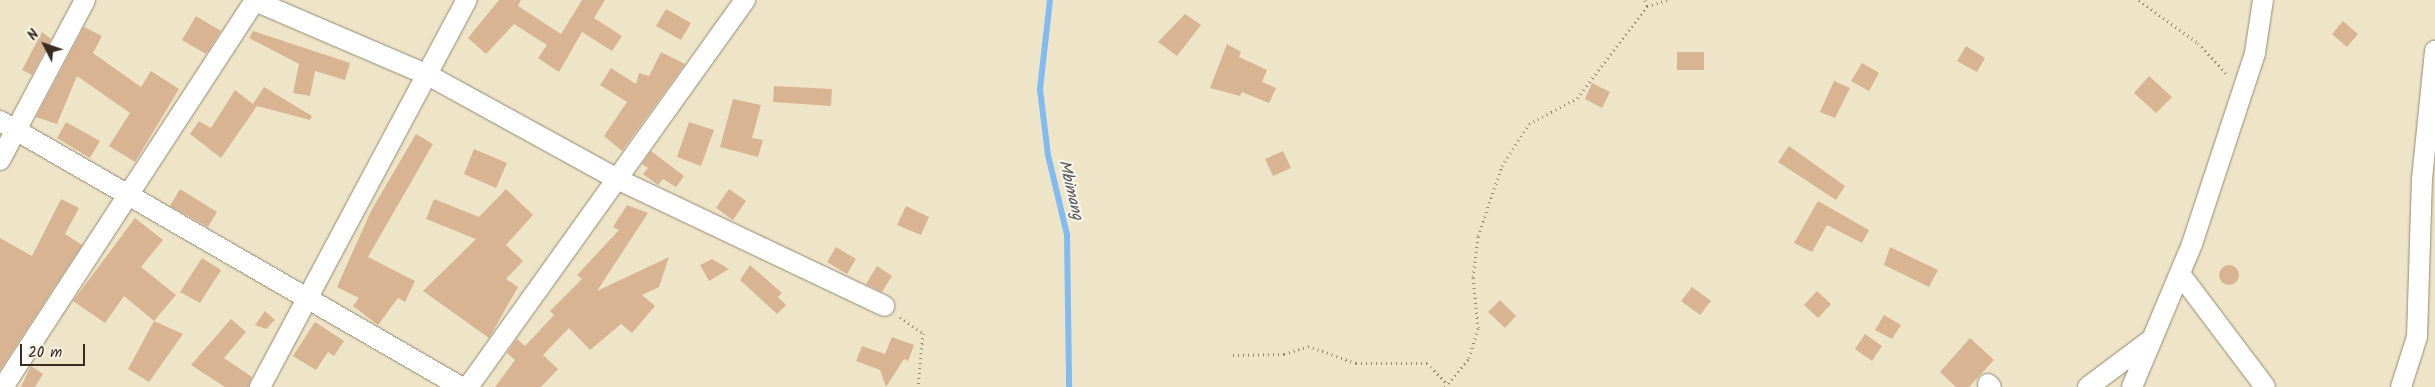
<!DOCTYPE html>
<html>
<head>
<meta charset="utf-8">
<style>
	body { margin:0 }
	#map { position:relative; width:2435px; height:387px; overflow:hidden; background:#eee5c8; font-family:Kalam,sans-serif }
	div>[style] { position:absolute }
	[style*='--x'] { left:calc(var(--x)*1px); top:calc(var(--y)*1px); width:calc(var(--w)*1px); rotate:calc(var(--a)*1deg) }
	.stream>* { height:6px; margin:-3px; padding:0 3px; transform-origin:3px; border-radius:3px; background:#82baf2 }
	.building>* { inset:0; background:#d8b493 }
	.round { border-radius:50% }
	.path>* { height:3px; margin-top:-1.5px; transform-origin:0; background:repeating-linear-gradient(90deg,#948873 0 1px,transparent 0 5px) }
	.roads { filter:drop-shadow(0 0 1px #948873) drop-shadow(0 0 1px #948873) }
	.minor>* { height:20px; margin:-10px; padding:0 10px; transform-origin:10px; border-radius:10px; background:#fff }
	span { translate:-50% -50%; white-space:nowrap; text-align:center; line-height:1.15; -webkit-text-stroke:4.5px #f7f3e8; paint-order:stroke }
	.water-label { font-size:16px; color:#50555e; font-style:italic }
	.north { position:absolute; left:20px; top:20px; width:50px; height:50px; -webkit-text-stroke:4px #f7f3e8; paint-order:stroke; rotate:311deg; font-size:14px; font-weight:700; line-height:20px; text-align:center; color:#3b2a1e }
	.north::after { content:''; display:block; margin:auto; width:18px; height:22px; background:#3b2a1e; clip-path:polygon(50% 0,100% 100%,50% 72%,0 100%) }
	.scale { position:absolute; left:20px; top:344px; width:65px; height:22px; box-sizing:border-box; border:2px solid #3b2a1e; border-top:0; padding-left:6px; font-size:15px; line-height:18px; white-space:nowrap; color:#3b2a1e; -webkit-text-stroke:4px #f7f3e8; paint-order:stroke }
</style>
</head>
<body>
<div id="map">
	<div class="stream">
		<div style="--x:1050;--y:0;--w:90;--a:96.4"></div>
		<div style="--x:1040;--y:89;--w:66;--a:83.1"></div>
		<div style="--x:1048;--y:155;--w:82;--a:76.6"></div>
		<div style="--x:1067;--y:235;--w:152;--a:89.2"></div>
	</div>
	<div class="building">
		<div style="clip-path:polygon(499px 0,521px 0,518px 6px,561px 34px,582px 0,605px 0,594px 18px,622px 36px,612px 51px,582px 32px,559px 72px,538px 58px,547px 45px,514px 24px,486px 54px,468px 38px)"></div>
		<div style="clip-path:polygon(666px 9px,691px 23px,681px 40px,656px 26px)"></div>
		<div style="clip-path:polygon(1185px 14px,1201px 25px,1177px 56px,1158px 42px)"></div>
		<div style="clip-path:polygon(196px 16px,221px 31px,206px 54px,182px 40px)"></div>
		<div style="clip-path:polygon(2343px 21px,2358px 34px,2347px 47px,2332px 34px)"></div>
		<div style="clip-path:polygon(84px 27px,102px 36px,93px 53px,141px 87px,151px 71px,179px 89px,135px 162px,109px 146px,130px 113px,77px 76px,57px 124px,36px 117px)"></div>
		<div style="clip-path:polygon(253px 31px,350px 63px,345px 80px,315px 71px,310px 96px,293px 93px,299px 64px,249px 38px)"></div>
		<div style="clip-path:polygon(42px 32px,51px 39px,32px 75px,22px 70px)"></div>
		<div style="clip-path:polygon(1227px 44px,1241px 52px,1239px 57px,1267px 70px,1262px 82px,1276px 88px,1269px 103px,1242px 92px,1240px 96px,1210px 88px)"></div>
		<div style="clip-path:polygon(1966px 46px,1985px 58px,1977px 72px,1957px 61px)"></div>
		<div style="clip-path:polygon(661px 52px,685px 64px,622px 151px,604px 136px,627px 102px,600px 85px,611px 68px,636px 84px,639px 73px,649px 76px)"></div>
		<div style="clip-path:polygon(1677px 52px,1704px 52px,1704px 70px,1677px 70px)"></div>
		<div style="clip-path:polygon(1862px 63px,1879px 73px,1869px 91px,1851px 81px)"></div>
		<div style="clip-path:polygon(2149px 76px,2172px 97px,2156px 113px,2134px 93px)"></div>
		<div style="clip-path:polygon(1834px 81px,1850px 88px,1835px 118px,1820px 112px)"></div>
		<div style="clip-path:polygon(1592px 83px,1610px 92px,1602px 108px,1585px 99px)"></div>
		<div style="clip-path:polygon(774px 86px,832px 89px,831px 106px,773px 102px)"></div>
		<div style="clip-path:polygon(264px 87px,312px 116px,310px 120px,257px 106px,221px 158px,190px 134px,199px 121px,211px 128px,235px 90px,253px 104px)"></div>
		<div style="clip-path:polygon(733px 99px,761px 105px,752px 138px,763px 140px,758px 157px,720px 147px)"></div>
		<div style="clip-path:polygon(66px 122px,100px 141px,90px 158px,57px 138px)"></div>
		<div style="clip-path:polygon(689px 122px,714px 130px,701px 166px,677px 157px)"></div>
		<div style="clip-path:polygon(416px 134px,433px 144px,368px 257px,415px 281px,405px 302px,398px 298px,378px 325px,353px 306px,359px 298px,337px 287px,371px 211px)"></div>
		<div style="clip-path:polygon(1789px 146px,1845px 186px,1836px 200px,1778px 162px)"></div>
		<div style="clip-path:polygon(474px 149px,507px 163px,496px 188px,464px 174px)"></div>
		<div style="clip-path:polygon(651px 151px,684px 176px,676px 187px,663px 179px,658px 185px,643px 174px,648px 168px,642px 164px)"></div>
		<div style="clip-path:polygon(1283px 151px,1291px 168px,1273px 176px,1265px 159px)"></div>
		<div style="clip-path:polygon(180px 189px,217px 212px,208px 227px,170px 206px)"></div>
		<div style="clip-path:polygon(506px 189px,533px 215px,506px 245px,523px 261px,506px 279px,518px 287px,489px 338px,423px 291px,476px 239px,426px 219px,434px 199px,479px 217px)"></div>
		<div style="clip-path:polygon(729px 189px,746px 201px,733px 220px,716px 208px)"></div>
		<div style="clip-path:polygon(61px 199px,79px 208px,65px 234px,82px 245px,0 370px,0 238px,32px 256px)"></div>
		<div style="clip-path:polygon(1818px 201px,1869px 230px,1862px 243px,1827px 225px,1812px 252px,1794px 243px)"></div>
		<div style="clip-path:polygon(627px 205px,648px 213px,597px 291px,669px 257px,659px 287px,642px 295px,655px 306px,632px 333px,621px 324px,590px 350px,569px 328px,543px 355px,558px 369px,541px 387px,495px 387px,515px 360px,507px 353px,517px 339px,525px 346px,554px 315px,550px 311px,582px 279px,577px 275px,619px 230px,613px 227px)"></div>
		<div style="clip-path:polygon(906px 206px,929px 217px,921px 235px,897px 225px)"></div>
		<div style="clip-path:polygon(135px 218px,163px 240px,141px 267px,176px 295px,154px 321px,124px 296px,105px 323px,73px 301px)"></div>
		<div style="clip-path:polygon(836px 247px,856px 259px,847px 274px,827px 262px)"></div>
		<div style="clip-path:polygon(1890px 247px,1938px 270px,1929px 287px,1884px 265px)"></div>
		<div style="clip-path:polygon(202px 258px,221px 270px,200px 303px,180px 292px)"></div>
		<div style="clip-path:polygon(712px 259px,729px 269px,709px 281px,700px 265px)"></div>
		<div style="clip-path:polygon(750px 265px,782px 293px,778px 297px,786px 305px,777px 314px,740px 280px)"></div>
		<div class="round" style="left:2219px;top:265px;width:20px;height:20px"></div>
		<div style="clip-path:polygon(877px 266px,892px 276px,882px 292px,866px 284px)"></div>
		<div style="clip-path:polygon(1692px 287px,1711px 301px,1700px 315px,1681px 301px)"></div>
		<div style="clip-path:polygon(1817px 291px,1831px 304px,1818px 318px,1804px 305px)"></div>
		<div style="clip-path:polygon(1500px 300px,1516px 316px,1505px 328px,1488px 312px)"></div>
		<div style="clip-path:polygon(265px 311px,275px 320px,266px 329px,255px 325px)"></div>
		<div style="clip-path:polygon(1884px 315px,1901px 325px,1892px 339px,1875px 330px)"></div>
		<div style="clip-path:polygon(231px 319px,246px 332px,224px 358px,252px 377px,248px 387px,225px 387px,191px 365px)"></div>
		<div style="clip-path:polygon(154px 321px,183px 334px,149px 382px,128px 369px)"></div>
		<div style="clip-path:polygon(315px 322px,344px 341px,334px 356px,328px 352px,316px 370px,293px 356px)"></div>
		<div style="clip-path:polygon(1865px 334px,1882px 346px,1872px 361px,1855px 349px)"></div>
		<div style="clip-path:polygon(892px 337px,914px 345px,908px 361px,904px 359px,886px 387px,880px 370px,856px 361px,862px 346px,885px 354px)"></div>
		<div style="clip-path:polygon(1970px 338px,1994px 360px,1969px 387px,1956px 387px,1940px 372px)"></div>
		<div style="clip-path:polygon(31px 366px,43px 374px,35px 387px,21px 387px)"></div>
	</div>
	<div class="path">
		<div style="--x:1645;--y:0;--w:6;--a:72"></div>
		<div style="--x:2139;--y:0;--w:73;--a:36.1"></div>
		<div style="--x:2198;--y:43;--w:41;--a:47"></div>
		<div style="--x:900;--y:317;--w:28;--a:35"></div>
		<div style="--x:923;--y:333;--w:54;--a:95.3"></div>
		<div style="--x:1233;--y:355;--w:51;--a:-1.1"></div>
		<div style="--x:1284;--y:354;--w:25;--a:-18"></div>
		<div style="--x:1308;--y:346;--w:51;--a:19.5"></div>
		<div style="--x:1356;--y:363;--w:71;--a:0"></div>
		<div style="--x:1427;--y:363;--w:29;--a:46"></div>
		<div style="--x:1445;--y:387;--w:38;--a:-50"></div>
		<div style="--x:1469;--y:358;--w:31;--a:-73"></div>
		<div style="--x:1478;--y:328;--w:51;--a:-95.6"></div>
		<div style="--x:1473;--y:277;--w:41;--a:-83"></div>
		<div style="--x:1478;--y:236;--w:74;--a:-71.1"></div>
		<div style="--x:1502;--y:166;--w:50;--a:-57.3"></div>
		<div style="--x:1529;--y:124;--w:55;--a:-28.4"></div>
		<div style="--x:1577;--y:98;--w:116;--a:-52.7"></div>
		<div style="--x:1647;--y:6;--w:22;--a:-16"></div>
	</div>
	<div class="roads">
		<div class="minor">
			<div style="--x:255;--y:1;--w:188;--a:23.2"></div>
			<div style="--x:428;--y:75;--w:216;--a:28.8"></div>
			<div style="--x:617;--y:179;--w:296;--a:25.4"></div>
			<div style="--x:0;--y:121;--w:532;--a:29.99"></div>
			<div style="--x:0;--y:160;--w:181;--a:-62"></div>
			<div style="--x:2180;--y:274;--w:141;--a:53"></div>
			<div style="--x:1988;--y:384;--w:4;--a:45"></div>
			<div style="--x:3;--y:387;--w:462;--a:-56.9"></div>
			<div style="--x:260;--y:387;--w:439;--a:-61.9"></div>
			<div style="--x:468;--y:387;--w:476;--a:-54.4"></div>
			<div style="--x:2088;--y:387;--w:80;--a:-36.9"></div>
			<div style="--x:2132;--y:387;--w:155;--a:-67.2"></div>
			<div style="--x:2192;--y:244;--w:201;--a:-71.7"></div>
			<div style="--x:2255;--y:53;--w:54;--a:-81.4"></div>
			<div style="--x:2401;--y:387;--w:52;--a:-72.3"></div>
			<div style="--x:2417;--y:337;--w:158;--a:-88.2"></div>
			<div style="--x:2422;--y:179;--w:129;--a:-84.2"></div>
		</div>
	</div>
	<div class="water-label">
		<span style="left:1070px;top:190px;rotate:76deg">Mbimang</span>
	</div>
	<div class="north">N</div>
	<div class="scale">20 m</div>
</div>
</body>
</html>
